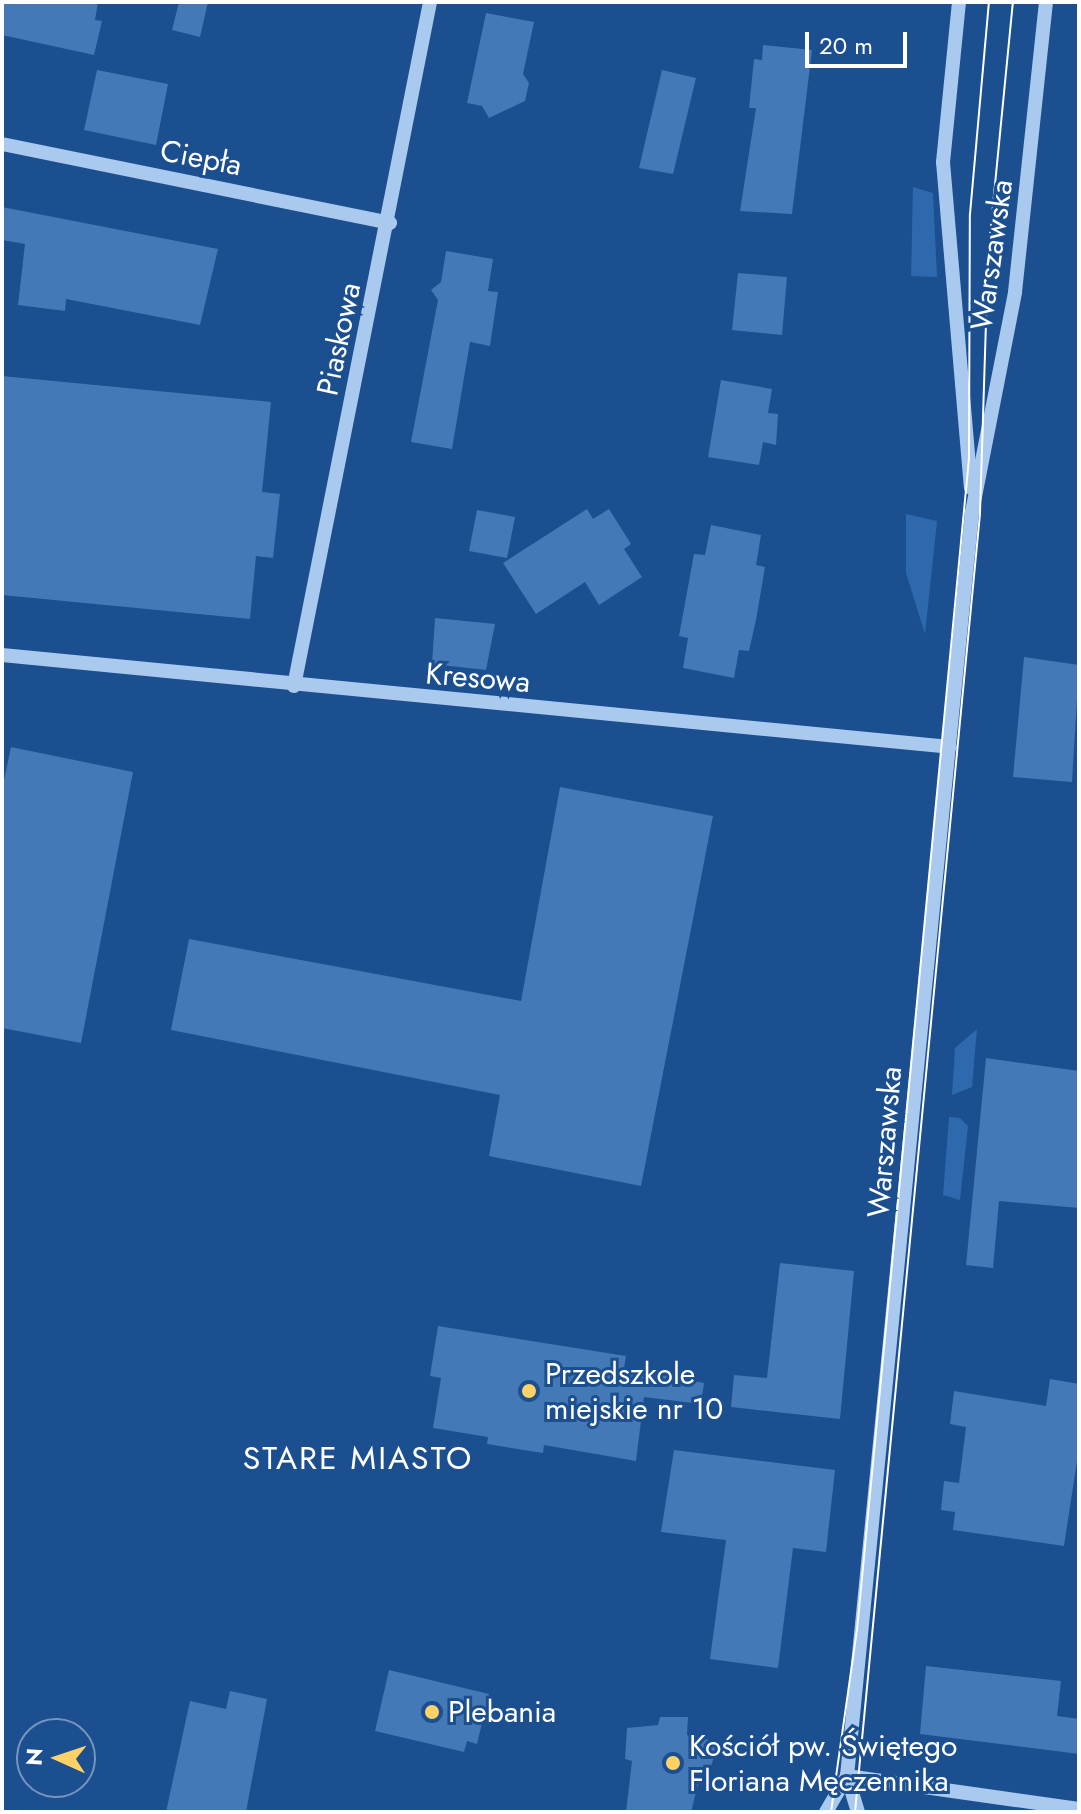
<!DOCTYPE html>
<html>
<head>
<meta charset="utf-8">
<style>
	body { margin:0 }
	#map { position:relative; width:1081px; height:1814px; overflow:hidden; background:#1b4f8f; font-family:Jost,sans-serif }
	div>[style] { position:absolute }
	[style*='--x'] { left:calc(var(--x)*1px); top:calc(var(--y)*1px); width:calc(var(--w)*1px); rotate:calc(var(--a)*1deg) }
	.green>* { inset:0; background:#2e69ad }
	.building>* { inset:0; background:#4478b7 }
	.minor>* { height:14px; margin:-7px; padding:0 7px; transform-origin:7px; border-radius:7px; background:#a9c9ee }
	.tram>* { height:2px; margin:-1px; padding:0 1px; transform-origin:1px; border-radius:1px; background:#fff }
	.dots>* { width:22px; height:22px; translate:-50% -50%; box-sizing:border-box; border:4px solid #1b4f8f; border-radius:50% }
	span { translate:-50% -50%; white-space:nowrap; text-align:center; line-height:1.15; -webkit-text-stroke:6px #1b4f8f; paint-order:stroke }
	.street-label { font-size:30px; color:#fff }
	.poi-label { font-size:30px; color:#fff }
	.left { translate:0 -50%; text-align:left }
	.neighbourhood-label { font-size:32px; color:#fff; letter-spacing:2px }
	.frame { position:absolute; inset:0; border:4px solid #fff; pointer-events:none }
	.north { position:absolute; left:16px; top:1718px; width:80px; height:80px; box-sizing:border-box; background:#1b4f8f; border:2px solid #7695bc; border-radius:50%; rotate:273deg; font-size:22px; font-weight:700; line-height:32px; text-align:center; color:#fff }
	.north::after { content:''; display:block; margin:auto; width:28px; height:36px; background:#ffd166; clip-path:polygon(50% 0,100% 100%,50% 72%,0 100%) }
	.scale { position:absolute; left:805px; top:32px; width:102px; height:36px; box-sizing:border-box; border:4px solid #fff; border-top:0; padding-left:10px; font-size:24px; line-height:28px; white-space:nowrap; color:#fff; -webkit-text-stroke:6px #1b4f8f; paint-order:stroke }
</style>
</head>
<body>
<div id="map">
	<div class="green">
		<div style="clip-path:polygon(913px 187px,933px 193px,937px 277px,911px 276px)"></div>
		<div style="clip-path:polygon(906px 514px,937px 521px,925px 634px,906px 573px)"></div>
		<div style="clip-path:polygon(977px 1029px,972px 1087px,952px 1095px,955px 1048px)"></div>
		<div style="clip-path:polygon(949px 1117px,960px 1118px,968px 1126px,960px 1200px,943px 1195px)"></div>
	</div>
	<div class="building">
		<div style="clip-path:polygon(2px 2px,98px 2px,95px 20px,102px 21px,94px 55px,2px 35px)"></div>
		<div style="clip-path:polygon(179px 2px,208px 2px,200px 37px,172px 30px)"></div>
		<div style="clip-path:polygon(486px 13px,534px 22px,523px 74px,529px 83px,525px 101px,489px 118px,482px 106px,467px 103px)"></div>
		<div style="clip-path:polygon(763px 45px,812px 50px,792px 214px,740px 211px,756px 108px,749px 108px,754px 59px,762px 60px)"></div>
		<div style="clip-path:polygon(97px 70px,168px 84px,156px 145px,84px 130px)"></div>
		<div style="clip-path:polygon(662px 70px,696px 78px,673px 174px,639px 168px)"></div>
		<div style="clip-path:polygon(2px 207px,218px 249px,200px 325px,66px 299px,65px 311px,18px 305px,25px 244px,2px 240px)"></div>
		<div style="clip-path:polygon(446px 251px,493px 259px,488px 291px,498px 292px,490px 346px,470px 342px,452px 449px,411px 442px,438px 300px,431px 290px,441px 282px)"></div>
		<div style="clip-path:polygon(738px 273px,787px 277px,782px 335px,732px 330px)"></div>
		<div style="clip-path:polygon(2px 376px,271px 402px,262px 492px,280px 494px,273px 558px,256px 556px,250px 619px,2px 595px)"></div>
		<div style="clip-path:polygon(721px 380px,772px 389px,768px 413px,778px 414px,776px 445px,763px 442px,759px 465px,708px 457px)"></div>
		<div style="clip-path:polygon(587px 509px,593px 519px,609px 509px,631px 544px,624px 549px,642px 577px,599px 605px,585px 582px,536px 614px,503px 563px)"></div>
		<div style="clip-path:polygon(477px 510px,515px 517px,507px 558px,469px 551px)"></div>
		<div style="clip-path:polygon(711px 525px,761px 535px,756px 565px,765px 567px,756px 620px,749px 651px,739px 650px,734px 678px,683px 668px,688px 638px,679px 636px,694px 554px,705px 555px)"></div>
		<div style="clip-path:polygon(435px 618px,495px 624px,486px 670px,432px 664px)"></div>
		<div style="clip-path:polygon(1024px 657px,1079px 665px,1072px 782px,1013px 777px)"></div>
		<div style="clip-path:polygon(11px 747px,133px 772px,81px 1043px,2px 1028px,2px 790px)"></div>
		<div style="clip-path:polygon(560px 787px,713px 816px,641px 1186px,489px 1156px,500px 1095px,171px 1030px,189px 939px,521px 1001px)"></div>
		<div style="clip-path:polygon(986px 1058px,1079px 1071px,1079px 1208px,999px 1201px,993px 1268px,966px 1265px)"></div>
		<div style="clip-path:polygon(780px 1263px,854px 1271px,840px 1419px,731px 1407px,734px 1375px,767px 1378px)"></div>
		<div style="clip-path:polygon(438px 1326px,626px 1356px,624px 1368px,704px 1383px,701px 1404px,644px 1397px,636px 1461px,544px 1445px,543px 1453px,487px 1444px,488px 1437px,433px 1428px,441px 1378px,430px 1376px)"></div>
		<div style="clip-path:polygon(1050px 1379px,1079px 1384px,1079px 1448px,1064px 1546px,953px 1530px,955px 1512px,941px 1510px,944px 1481px,959px 1483px,966px 1427px,950px 1424px,954px 1391px,1046px 1406px)"></div>
		<div style="clip-path:polygon(674px 1450px,835px 1470px,826px 1552px,793px 1548px,778px 1668px,710px 1659px,726px 1540px,661px 1532px)"></div>
		<div style="clip-path:polygon(926px 1666px,1061px 1681px,1057px 1716px,1079px 1719px,1079px 1754px,920px 1734px)"></div>
		<div style="clip-path:polygon(389px 1670px,489px 1694px,477px 1744px,467px 1741px,464px 1752px,375px 1731px)"></div>
		<div style="clip-path:polygon(230px 1691px,267px 1699px,246px 1812px,166px 1812px,190px 1701px,226px 1709px)"></div>
		<div style="clip-path:polygon(660px 1717px,688px 1717px,687px 1735px,718px 1742px,709px 1774px,701px 1772px,691px 1812px,626px 1812px,632px 1761px,625px 1759px,627px 1728px,658px 1725px)"></div>
	</div>
	<div class="minor">
		<div style="--x:959;--y:2;--w:161;--a:95.7"></div>
		<div style="--x:943;--y:162;--w:327;--a:85.1"></div>
		<div style="--x:2;--y:144;--w:396;--a:11.5"></div>
		<div style="--x:2;--y:655;--w:952;--a:5.54"></div>
		<div style="--x:294;--y:686;--w:697;--a:-78.75"></div>
		<div style="--x:847;--y:1776;--w:234;--a:8.1"></div>
		<div style="--x:826;--y:1812;--w:42;--a:-59.7"></div>
		<div style="--x:858;--y:1812;--w:38;--a:-107"></div>
		<div style="--x:847;--y:1776;--w:1270;--a:-84.35"></div>
		<div style="--x:972;--y:512;--w:224;--a:-78.9"></div>
		<div style="--x:1015;--y:292;--w:292;--a:-83.9"></div>
	</div>
	<div class="tram">
		<div style="--x:831;--y:1812;--w:184;--a:-81.9"></div>
		<div style="--x:857;--y:1630;--w:1177;--a:-84.54"></div>
		<div style="--x:969;--y:458;--w:244;--a:-89.8"></div>
		<div style="--x:970;--y:214;--w:213;--a:-84.9"></div>
		<div style="--x:855;--y:1812;--w:1305;--a:-84.5"></div>
		<div style="--x:980;--y:513;--w:257;--a:-88.2"></div>
		<div style="--x:988;--y:256;--w:255;--a:-84.4"></div>
	</div>
	<div class="dots">
		<div style="left:529px;top:1391px;background:#ffd166"></div>
		<div style="left:432px;top:1712px;background:#ffd166"></div>
		<div style="left:673px;top:1763px;background:#ffd166"></div>
	</div>
	<div class="street-label">
		<span style="left:201px;top:158px;rotate:11deg">Ciepła</span>
		<span style="left:992px;top:255px;rotate:-82deg">Warszawska</span>
		<span style="left:339px;top:339px;rotate:-78deg">Piaskowa</span>
		<span style="left:478px;top:678px;rotate:5deg">Kresowa</span>
		<span style="left:885px;top:1142px;rotate:-85deg">Warszawska</span>
	</div>
	<div class="poi-label">
		<span class="left" style="left:545px;top:1391px">Przedszkole<br>miejskie nr 10</span>
		<span class="left" style="left:448px;top:1712px">Plebania</span>
		<span class="left" style="left:689px;top:1763px">Kościół pw. Świętego<br>Floriana Męczennika</span>
	</div>
	<div class="neighbourhood-label">
		<span style="left:358px;top:1458px">STARE MIASTO</span>
	</div>
	<div class="frame"></div>
	<div class="north">N</div>
	<div class="scale">20 m</div>
</div>
</body>
</html>
